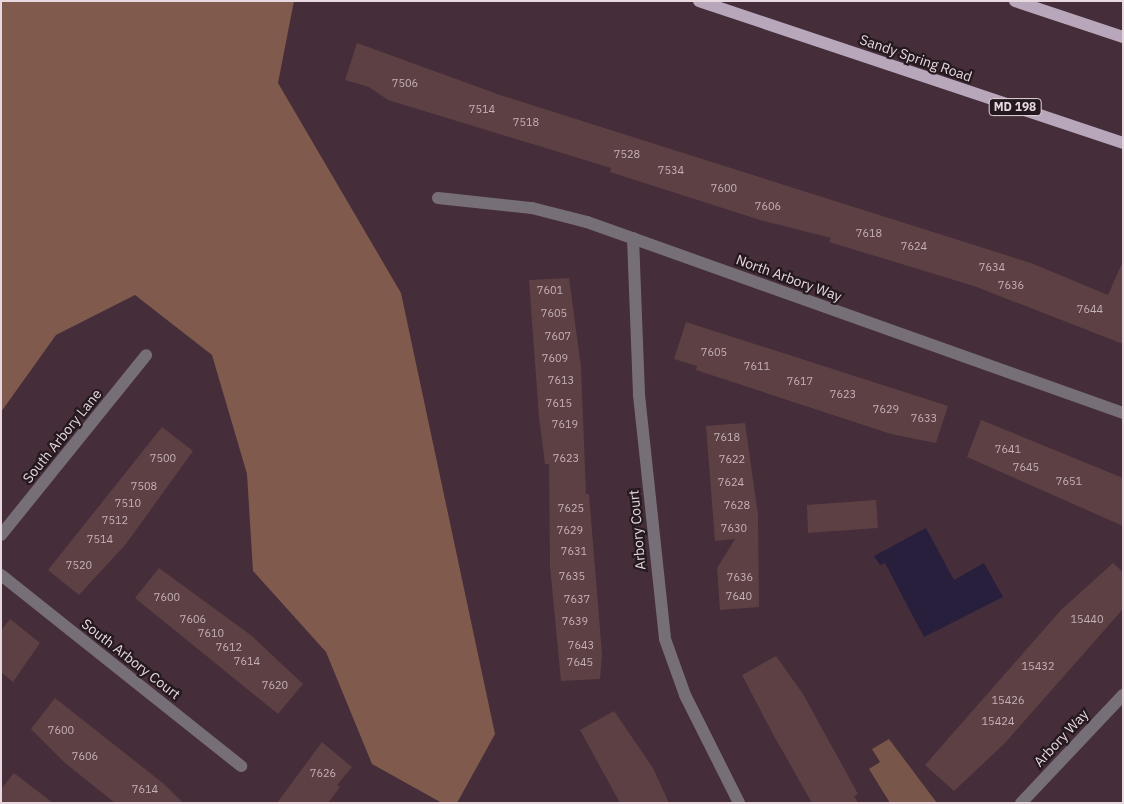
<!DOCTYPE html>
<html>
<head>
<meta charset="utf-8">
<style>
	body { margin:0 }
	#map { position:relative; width:1124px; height:804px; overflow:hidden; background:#452d39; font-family:"IBM Plex Sans",sans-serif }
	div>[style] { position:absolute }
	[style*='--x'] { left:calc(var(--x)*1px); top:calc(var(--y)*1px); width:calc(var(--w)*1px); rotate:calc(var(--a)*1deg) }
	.green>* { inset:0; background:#79564a }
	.forest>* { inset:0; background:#7f5a4d }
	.water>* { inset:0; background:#281f3c }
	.building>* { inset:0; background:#5d4043 }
	.minor>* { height:12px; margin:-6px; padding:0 6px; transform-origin:6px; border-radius:6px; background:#776f78 }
	.major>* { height:12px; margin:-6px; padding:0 6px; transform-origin:6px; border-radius:6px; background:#b8a7bb }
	span { translate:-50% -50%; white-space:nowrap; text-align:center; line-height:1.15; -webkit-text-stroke:4.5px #24191e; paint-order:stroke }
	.number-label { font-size:11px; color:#c5b2b8 }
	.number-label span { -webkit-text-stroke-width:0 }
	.shield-label span { padding:1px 4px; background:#24191e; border:1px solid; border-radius:4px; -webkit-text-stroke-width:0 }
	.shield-label { font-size:12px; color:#e8d8df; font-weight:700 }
	.street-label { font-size:14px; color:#e8d8df }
	.frame { position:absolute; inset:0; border:2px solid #e8d8df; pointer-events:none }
</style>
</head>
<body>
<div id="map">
	<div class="green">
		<div style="clip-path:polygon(889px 739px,937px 803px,890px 803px,869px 769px,880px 762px,872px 749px)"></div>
	</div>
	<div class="forest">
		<div style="clip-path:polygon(1px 1px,294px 1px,278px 83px,401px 293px,495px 734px,457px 803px,442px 803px,372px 764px,326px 652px,253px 571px,247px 474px,212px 355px,135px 295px,56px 335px,1px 412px)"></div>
	</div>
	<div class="water">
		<div style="clip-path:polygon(926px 528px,954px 580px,984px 563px,1003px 597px,924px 637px,885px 563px,880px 565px,874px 556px)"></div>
	</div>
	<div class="building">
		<div style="clip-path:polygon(357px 43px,500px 95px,1031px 263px,1108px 295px,1123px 261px,1123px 344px,974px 286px,829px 242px,831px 238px,760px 220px,610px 172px,611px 168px,388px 100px,369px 87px,345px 80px)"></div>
		<div style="clip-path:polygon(569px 278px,581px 367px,586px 494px,589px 494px,602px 654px,600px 679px,561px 681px,550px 566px,549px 464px,545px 464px,539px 417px,529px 280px)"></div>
		<div style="clip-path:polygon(686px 322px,948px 406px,936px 443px,891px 434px,696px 370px,697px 366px,674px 359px)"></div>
		<div style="clip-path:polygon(981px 420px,1123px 478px,1123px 526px,967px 457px)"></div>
		<div style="clip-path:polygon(745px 423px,758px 515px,759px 607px,720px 610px,717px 568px,735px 539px,715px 541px,706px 426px)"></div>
		<div style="clip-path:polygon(162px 427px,193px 451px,126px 544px,79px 595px,48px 570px)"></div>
		<div style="clip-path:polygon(876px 500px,878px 528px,808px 533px,807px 505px)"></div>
		<div style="clip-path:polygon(1113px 563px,1123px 572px,1123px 609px,1005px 743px,954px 791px,925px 765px,1061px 610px)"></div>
		<div style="clip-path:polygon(159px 568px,252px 636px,303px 684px,278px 714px,135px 598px)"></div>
		<div style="clip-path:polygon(10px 619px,40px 643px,13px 682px,1px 672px,1px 631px)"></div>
		<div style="clip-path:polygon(776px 656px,803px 694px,858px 794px,854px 796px,858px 803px,812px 803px,774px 736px,742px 675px)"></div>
		<div style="clip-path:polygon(55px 698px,164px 784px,183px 803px,115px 803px,65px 763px,31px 729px)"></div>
		<div style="clip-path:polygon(614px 711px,653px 768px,669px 803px,620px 803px,580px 730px)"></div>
		<div style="clip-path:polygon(322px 742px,352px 767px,337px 785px,340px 787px,328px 803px,277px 803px)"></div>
		<div style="clip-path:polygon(14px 773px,53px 803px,1px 803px,1px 789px)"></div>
	</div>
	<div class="minor">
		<div style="--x:438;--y:198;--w:95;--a:6.1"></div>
		<div style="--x:532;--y:208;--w:57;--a:14.3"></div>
		<div style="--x:587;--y:222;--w:569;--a:19.61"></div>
		<div style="--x:633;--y:238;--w:157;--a:87.8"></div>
		<div style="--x:639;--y:395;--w:245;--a:83.9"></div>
		<div style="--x:665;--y:639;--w:59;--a:70.3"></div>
		<div style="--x:685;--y:695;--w:121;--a:63.4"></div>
		<div style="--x:1;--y:535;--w:231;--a:-51.1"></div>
		<div style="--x:1;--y:575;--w:307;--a:38.5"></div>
		<div style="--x:1021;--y:803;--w:149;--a:-46.6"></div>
	</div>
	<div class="major">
		<div style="--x:699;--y:1;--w:447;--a:18.5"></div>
		<div style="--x:1015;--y:1;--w:114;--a:18.4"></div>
	</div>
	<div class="number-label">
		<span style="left:405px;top:83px">7506</span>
		<span style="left:482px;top:109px">7514</span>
		<span style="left:526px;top:122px">7518</span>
		<span style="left:627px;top:154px">7528</span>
		<span style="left:671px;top:170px">7534</span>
		<span style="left:724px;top:188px">7600</span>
		<span style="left:768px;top:206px">7606</span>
		<span style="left:869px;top:233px">7618</span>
		<span style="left:914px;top:246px">7624</span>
		<span style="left:992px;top:267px">7634</span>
		<span style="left:1011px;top:285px">7636</span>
		<span style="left:550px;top:290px">7601</span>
		<span style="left:1090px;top:309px">7644</span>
		<span style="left:554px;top:313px">7605</span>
		<span style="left:558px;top:336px">7607</span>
		<span style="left:714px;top:352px">7605</span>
		<span style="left:555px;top:358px">7609</span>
		<span style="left:757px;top:366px">7611</span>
		<span style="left:561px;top:380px">7613</span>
		<span style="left:800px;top:381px">7617</span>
		<span style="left:843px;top:394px">7623</span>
		<span style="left:559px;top:403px">7615</span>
		<span style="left:886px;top:409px">7629</span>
		<span style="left:924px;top:418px">7633</span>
		<span style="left:565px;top:424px">7619</span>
		<span style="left:727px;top:437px">7618</span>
		<span style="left:1008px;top:449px">7641</span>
		<span style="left:163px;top:458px">7500</span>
		<span style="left:566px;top:458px">7623</span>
		<span style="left:732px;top:459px">7622</span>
		<span style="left:1026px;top:467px">7645</span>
		<span style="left:1069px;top:481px">7651</span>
		<span style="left:731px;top:482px">7624</span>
		<span style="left:144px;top:486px">7508</span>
		<span style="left:128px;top:503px">7510</span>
		<span style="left:737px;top:505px">7628</span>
		<span style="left:571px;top:508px">7625</span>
		<span style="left:115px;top:520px">7512</span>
		<span style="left:734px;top:528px">7630</span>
		<span style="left:570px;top:530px">7629</span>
		<span style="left:100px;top:539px">7514</span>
		<span style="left:574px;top:551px">7631</span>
		<span style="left:79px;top:565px">7520</span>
		<span style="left:572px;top:576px">7635</span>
		<span style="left:740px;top:577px">7636</span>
		<span style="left:739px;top:596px">7640</span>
		<span style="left:167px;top:597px">7600</span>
		<span style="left:577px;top:599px">7637</span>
		<span style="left:193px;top:619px">7606</span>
		<span style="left:1087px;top:619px">15440</span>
		<span style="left:575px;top:621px">7639</span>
		<span style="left:211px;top:633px">7610</span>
		<span style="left:581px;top:645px">7643</span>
		<span style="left:229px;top:647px">7612</span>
		<span style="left:247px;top:661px">7614</span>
		<span style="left:580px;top:662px">7645</span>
		<span style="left:1038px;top:666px">15432</span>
		<span style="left:275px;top:685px">7620</span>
		<span style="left:1008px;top:700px">15426</span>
		<span style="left:998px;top:721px">15424</span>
		<span style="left:61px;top:730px">7600</span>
		<span style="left:85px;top:756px">7606</span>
		<span style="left:323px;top:773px">7626</span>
		<span style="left:145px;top:789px">7614</span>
	</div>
	<div class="shield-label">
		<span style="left:1015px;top:107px">MD 198</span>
	</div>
	<div class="street-label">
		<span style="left:916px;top:58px;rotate:19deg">Sandy Spring Road</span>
		<span style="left:789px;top:278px;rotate:20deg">North Arbory Way</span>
		<span style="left:62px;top:436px;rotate:-51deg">South Arbory Lane</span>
		<span style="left:637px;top:530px;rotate:-95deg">Arbory Court</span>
		<span style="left:131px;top:659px;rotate:38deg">South Arbory Court</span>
		<span style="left:1061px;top:738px;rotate:-47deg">Arbory Way</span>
	</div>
	<div class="frame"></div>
</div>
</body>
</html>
